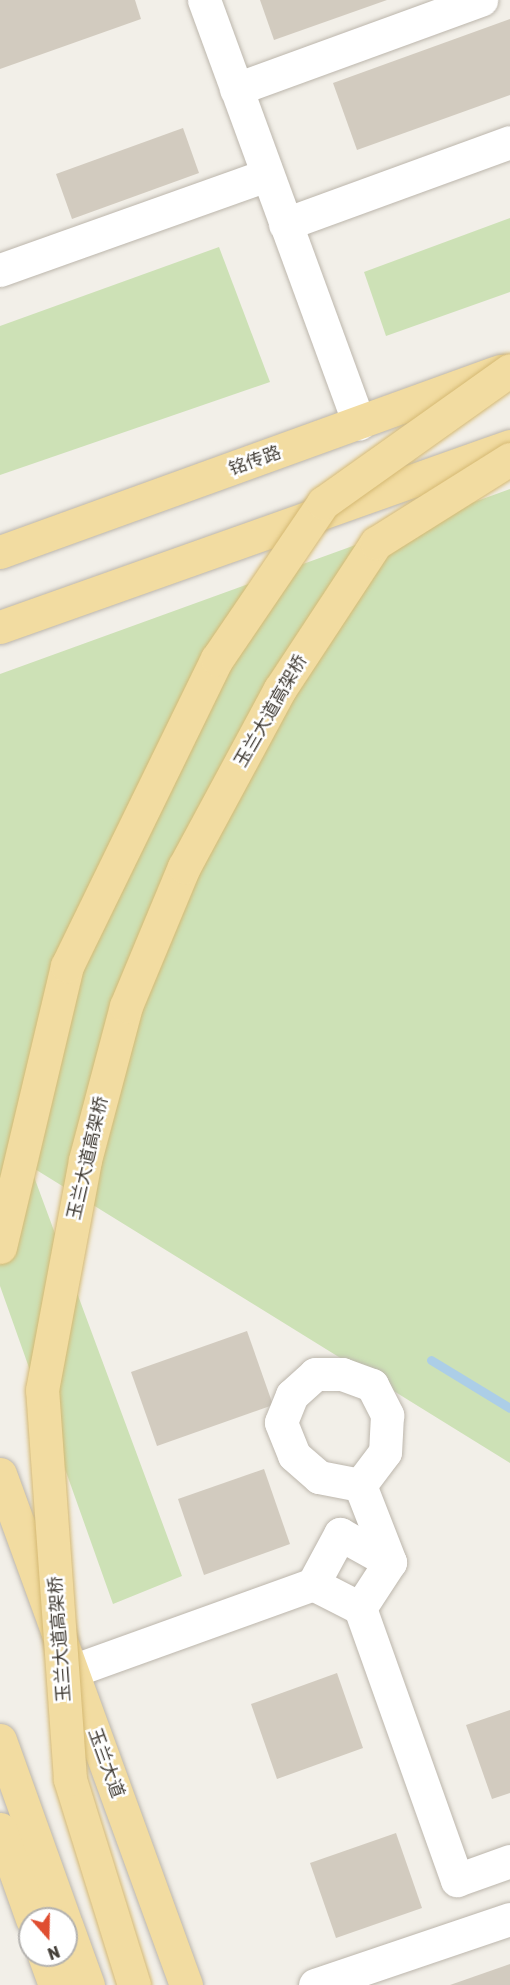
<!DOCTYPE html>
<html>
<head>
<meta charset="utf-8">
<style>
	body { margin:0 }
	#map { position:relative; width:510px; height:1985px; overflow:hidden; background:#f2efe8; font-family:Rubik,"Noto Sans SC",sans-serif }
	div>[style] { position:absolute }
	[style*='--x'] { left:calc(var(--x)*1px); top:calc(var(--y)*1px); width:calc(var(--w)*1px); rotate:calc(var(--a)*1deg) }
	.green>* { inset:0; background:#cde1b6 }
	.stream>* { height:9px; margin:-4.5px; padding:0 4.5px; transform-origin:4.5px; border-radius:4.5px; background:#accee7 }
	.building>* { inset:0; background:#d2cbbf }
	.roads { filter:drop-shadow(0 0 2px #bcb6ac) drop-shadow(0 0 2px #bcb6ac) }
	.minor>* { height:33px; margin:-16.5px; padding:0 16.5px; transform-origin:16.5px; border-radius:16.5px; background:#fff }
	.major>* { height:33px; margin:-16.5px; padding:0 16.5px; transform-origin:16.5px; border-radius:16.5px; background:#f2dca1 }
	.bridges { filter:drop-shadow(0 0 2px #d5b973) drop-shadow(0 0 2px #d5b973) }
	.major-bridge>* { height:33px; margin:-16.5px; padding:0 16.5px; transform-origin:16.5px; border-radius:16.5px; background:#f2dca1 }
	span { translate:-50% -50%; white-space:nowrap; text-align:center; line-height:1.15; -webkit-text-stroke:5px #fff; paint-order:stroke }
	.street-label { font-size:18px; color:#443f38 }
	.north { position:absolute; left:18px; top:1907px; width:60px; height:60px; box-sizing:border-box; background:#fff; border:2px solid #b4b2af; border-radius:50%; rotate:160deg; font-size:16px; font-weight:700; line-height:24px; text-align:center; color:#443f38 }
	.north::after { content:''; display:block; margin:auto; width:21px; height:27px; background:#df4e31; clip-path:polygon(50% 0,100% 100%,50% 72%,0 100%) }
</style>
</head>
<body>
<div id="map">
	<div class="green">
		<div style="clip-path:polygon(510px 218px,510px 292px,386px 336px,364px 272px)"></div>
		<div style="clip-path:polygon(219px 247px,270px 382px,0 475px,0 326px)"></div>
		<div style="clip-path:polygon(510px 489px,510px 1463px,30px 1166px,182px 1576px,113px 1604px,0 1286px,0 674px)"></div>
	</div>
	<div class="stream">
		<div style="--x:431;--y:1360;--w:92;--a:31.3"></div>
	</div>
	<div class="building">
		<div style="clip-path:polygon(0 0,135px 0,141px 19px,0 69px)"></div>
		<div style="clip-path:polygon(260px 0,387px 0,274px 40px)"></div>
		<div style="clip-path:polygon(510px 19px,510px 95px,357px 150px,333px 83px)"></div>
		<div style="clip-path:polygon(183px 128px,199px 173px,72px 219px,56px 174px)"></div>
		<div style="clip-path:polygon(247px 1331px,273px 1405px,157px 1446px,131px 1372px)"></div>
		<div style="clip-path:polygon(264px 1469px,290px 1544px,204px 1575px,178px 1499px)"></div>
		<div style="clip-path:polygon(337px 1673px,363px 1748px,277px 1779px,251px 1704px)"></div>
		<div style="clip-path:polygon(510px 1710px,510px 1793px,492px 1799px,466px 1725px)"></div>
		<div style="clip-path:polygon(396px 1833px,422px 1908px,336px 1938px,310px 1863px)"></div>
		<div style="clip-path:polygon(510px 1964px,510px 1985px,450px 1985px)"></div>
	</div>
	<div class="roads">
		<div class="minor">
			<div style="--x:204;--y:0;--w:451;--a:69.9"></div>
			<div style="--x:236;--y:89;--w:261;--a:-20"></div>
			<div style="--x:285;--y:224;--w:239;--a:-20"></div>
			<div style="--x:0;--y:270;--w:283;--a:-19.6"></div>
			<div style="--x:360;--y:1485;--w:42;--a:-169"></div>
			<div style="--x:319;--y:1477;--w:33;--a:-139"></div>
			<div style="--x:294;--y:1455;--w:35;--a:-112"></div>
			<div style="--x:281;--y:1422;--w:29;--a:-68"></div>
			<div style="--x:292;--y:1395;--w:31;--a:-42"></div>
			<div style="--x:315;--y:1374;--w:27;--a:0"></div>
			<div style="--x:342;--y:1374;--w:32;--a:20"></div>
			<div style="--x:372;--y:1385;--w:34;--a:63"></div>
			<div style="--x:387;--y:1415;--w:37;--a:93"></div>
			<div style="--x:385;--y:1452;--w:41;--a:127.1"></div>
			<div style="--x:360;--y:1485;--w:83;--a:68.7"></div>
			<div style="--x:390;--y:1562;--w:55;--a:123.1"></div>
			<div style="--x:313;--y:1584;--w:57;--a:-61.6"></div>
			<div style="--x:340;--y:1534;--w:57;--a:29.2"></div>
			<div style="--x:72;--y:1671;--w:256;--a:-19.8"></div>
			<div style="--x:313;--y:1584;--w:53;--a:27.1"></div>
			<div style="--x:360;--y:1608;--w:289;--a:70.4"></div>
			<div style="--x:457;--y:1880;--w:56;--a:-19.7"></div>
			<div style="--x:315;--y:1985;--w:206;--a:-18.7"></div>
		</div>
		<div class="major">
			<div style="--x:0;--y:552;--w:532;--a:-19.9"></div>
			<div style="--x:0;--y:627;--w:541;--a:-19.54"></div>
			<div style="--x:0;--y:1474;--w:544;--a:70"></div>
			<div style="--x:0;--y:1740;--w:190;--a:70.3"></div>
			<div style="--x:0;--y:1829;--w:96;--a:70.4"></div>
			<div style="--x:66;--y:1924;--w:65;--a:70.2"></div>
			<div style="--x:44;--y:1955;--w:32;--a:70"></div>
		</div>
	</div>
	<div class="bridges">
		<div class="major-bridge">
			<div style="--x:0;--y:1247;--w:289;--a:-76.6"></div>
			<div style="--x:67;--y:966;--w:342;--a:-64"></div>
			<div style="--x:217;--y:659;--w:189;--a:-55.8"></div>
			<div style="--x:323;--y:503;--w:229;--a:-35.4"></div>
			<div style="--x:134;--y:1985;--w:216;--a:-107.3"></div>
			<div style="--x:70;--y:1779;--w:390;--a:-94.1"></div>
			<div style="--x:42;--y:1390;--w:234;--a:-79.4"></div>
			<div style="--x:85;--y:1160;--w:159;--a:-75.1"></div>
			<div style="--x:126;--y:1006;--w:151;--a:-67.4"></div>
			<div style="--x:184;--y:867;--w:202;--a:-61.7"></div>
			<div style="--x:280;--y:689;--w:175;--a:-56.7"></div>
			<div style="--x:376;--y:543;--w:158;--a:-32.1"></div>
		</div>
	</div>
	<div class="street-label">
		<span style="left:255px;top:461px;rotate:-20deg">铭传路</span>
		<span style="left:271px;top:711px;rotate:-60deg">玉兰大道高架桥</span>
		<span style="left:88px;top:1158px;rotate:-77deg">玉兰大道高架桥</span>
		<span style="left:60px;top:1639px;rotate:-94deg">玉兰大道高架桥</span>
		<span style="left:106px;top:1763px;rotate:70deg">玉兰大道</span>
	</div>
	<div class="north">N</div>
</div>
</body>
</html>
